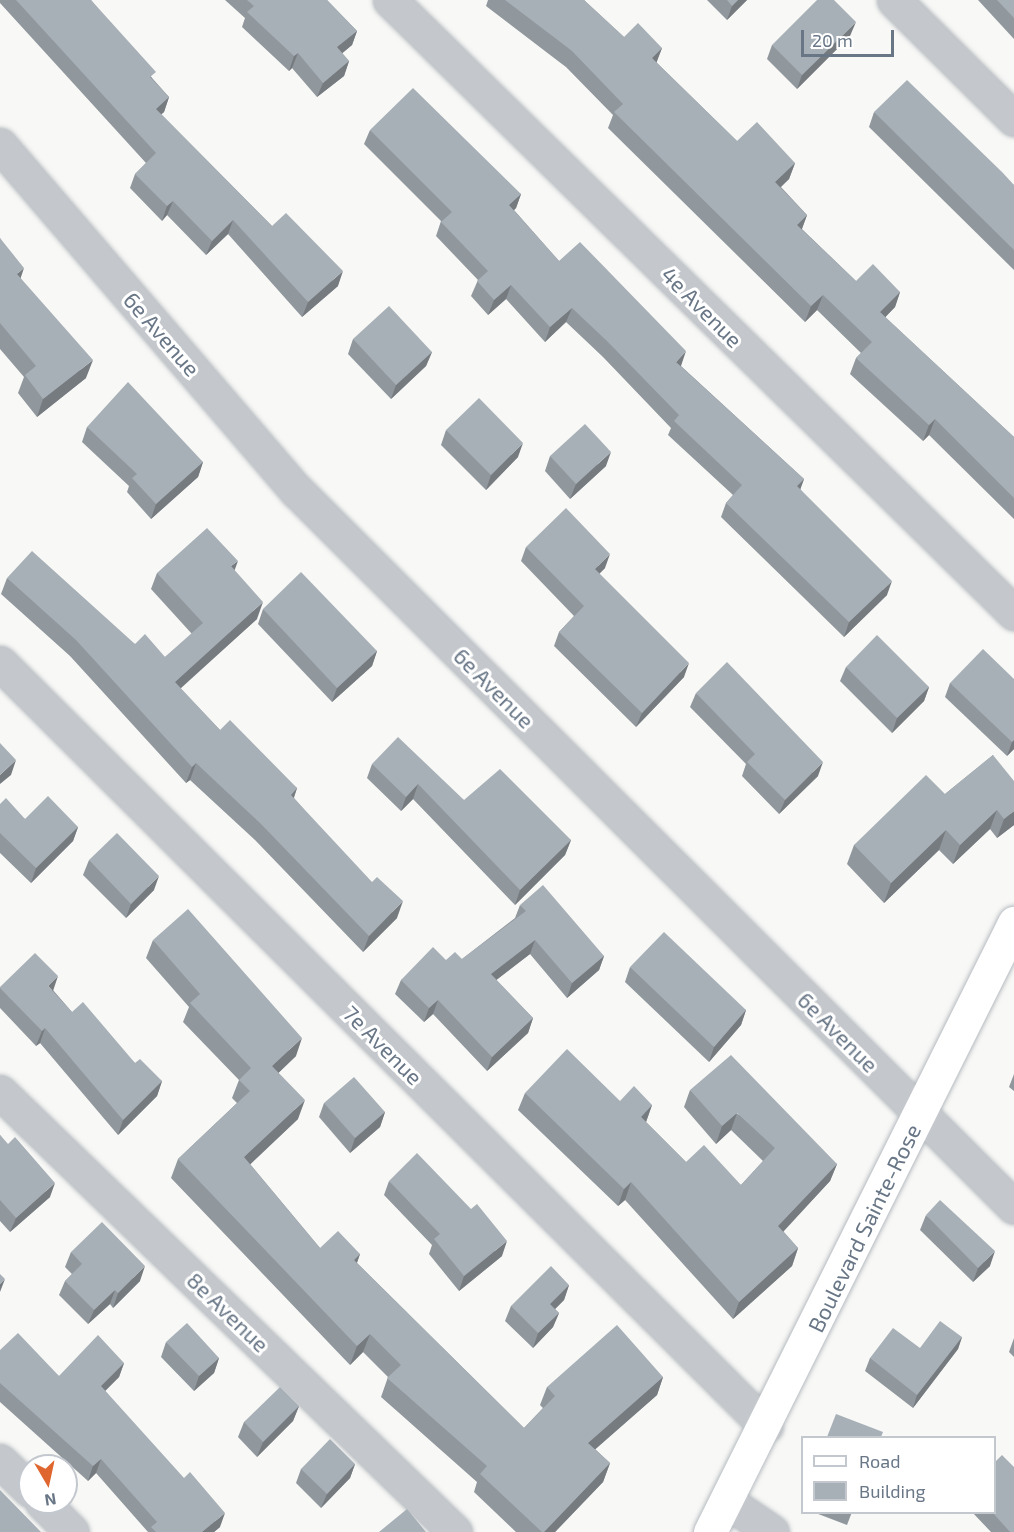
<!DOCTYPE html>
<html>
<head>
<meta charset="utf-8">
<style>
	body { margin:0 }
	#map { position:relative; width:1014px; height:1532px; overflow:hidden; background:#f8f8f6; font-family:"Exo 2",sans-serif }
	div>[style] { position:absolute }
	[style*='--x'] { left:calc(var(--x)*1px); top:calc(var(--y)*1px); width:calc(var(--w)*1px); rotate:calc(var(--a)*1deg) }
	.roads { filter:drop-shadow(0 0 2px #b6bbc0) drop-shadow(0 0 2px #b6bbc0) }
	.street>* { height:33px; margin:-16.5px; padding:0 16.5px; transform-origin:16.5px; border-radius:16.5px; background:#c4c7cb }
	.secondary>* { height:33px; margin:-16.5px; padding:0 16.5px; transform-origin:16.5px; border-radius:16.5px; background:#fff }
	.wall>* { inset:0; background:#90979d }
	.shaded-wall>* { inset:0; background:#767b80 }
	.building>* { inset:0; background:#a8b0b7 }
	span { translate:-50% -50%; white-space:nowrap; text-align:center; line-height:1.15; -webkit-text-stroke:6px #fff; paint-order:stroke }
	.street-label { font-size:22px; color:#687686 }
	.legend { position:absolute; left:801px; top:1436px; width:195px; height:78px; box-sizing:border-box; background:#fff; border:2px solid #c3c8cf; margin:0; padding:8px 10px; list-style:none; font-size:18px; color:#687686 }
	.legend li { display:flex; align-items:center; gap:12px; height:30px }
	.legend b { width:30px; border:2px solid #c3c8cf }
	.north { position:absolute; left:18px; top:1454px; width:60px; height:60px; box-sizing:border-box; background:#fff; border:2px solid #c3c8cf; border-radius:50%; rotate:171deg; font-size:16px; font-weight:700; line-height:24px; text-align:center; color:#687686 }
	.north::after { content:''; display:block; margin:auto; width:21px; height:27px; background:#df662e; clip-path:polygon(50% 0,100% 100%,50% 72%,0 100%) }
	.scale { position:absolute; left:801px; top:30px; width:93px; height:27px; box-sizing:border-box; border:3px solid #687686; border-top:0; padding-left:8px; font-size:18px; line-height:21px; white-space:nowrap; color:#687686; -webkit-text-stroke:4px #fff; paint-order:stroke }
</style>
</head>
<body>
<div id="map">
	<div class="roads">
		<div class="street">
			<div style="--x:390;--y:0;--w:875;--a:44.49"></div>
			<div style="--x:894;--y:0;--w:169;--a:44.8"></div>
			<div style="--x:0;--y:145;--w:456;--a:49.4"></div>
			<div style="--x:297;--y:491;--w:1013;--a:44.96"></div>
			<div style="--x:0;--y:663;--w:1081;--a:44.89"></div>
			<div style="--x:0;--y:1092;--w:633;--a:44.04"></div>
			<div style="--x:0;--y:1461;--w:42;--a:44"></div>
			<div style="--x:42;--y:1502;--w:42;--a:45"></div>
			<div style="--x:728;--y:1502;--w:53;--a:34.3"></div>
		</div>
		<div class="secondary">
			<div style="--x:710;--y:1532;--w:681;--a:-63.47"></div>
		</div>
	</div>
	<div class="wall">
		<div style="clip-path:polygon(0 0,91px 0,153px 79px,169px 97px,164px 112px,161px 114px,272px 226px,338px 286px,302px 317px,228px 234px,206px 255px,167px 215px,162px 221px,130px 188px,135px 174px,146px 163px,0 3px)"></div>
		<div style="clip-path:polygon(225px 0,327px 0,357px 31px,352px 45px,342px 53px,349px 61px,344px 76px,317px 97px,292px 68px,289px 71px,242px 27px,245px 18px)"></div>
		<div style="clip-path:polygon(488px 0,584px 0,624px 37px,662px 48px,656px 62px,737px 141px,795px 163px,789px 179px,781px 187px,807px 215px,802px 229px,856px 281px,900px 292px,895px 307px,885px 317px,1014px 437px,1014px 519px,929px 435px,923px 441px,850px 374px,856px 358px,861px 353px,817px 310px,805px 322px,608px 128px,613px 115px,566px 67px,486px 6px)"></div>
		<div style="clip-path:polygon(707px 0,747px 0,727px 20px)"></div>
		<div style="clip-path:polygon(978px 0,1014px 0,1014px 39px)"></div>
		<div style="clip-path:polygon(850px 36px,797px 89px,767px 59px,772px 45px)"></div>
		<div style="clip-path:polygon(874px 112px,1014px 185px,1014px 270px,869px 127px)"></div>
		<div style="clip-path:polygon(370px 130px,521px 194px,516px 208px,514px 210px,559px 261px,681px 366px,804px 479px,800px 489px,887px 595px,844px 637px,721px 517px,726px 503px,733px 495px,668px 435px,671px 428px,603px 357px,566px 322px,545px 342px,506px 299px,488px 315px,471px 296px,478px 280px,436px 236px,441px 221px,364px 144px)"></div>
		<div style="clip-path:polygon(0 238px,21px 279px,86px 378px,37px 417px,18px 393px,24px 377px,0 349px)"></div>
		<div style="clip-path:polygon(353px 339px,432px 352px,426px 366px,391px 399px,348px 354px)"></div>
		<div style="clip-path:polygon(87px 427px,203px 462px,198px 477px,151px 519px,127px 492px,129px 486px,82px 442px)"></div>
		<div style="clip-path:polygon(446px 430px,518px 457px,486px 490px,441px 445px)"></div>
		<div style="clip-path:polygon(550px 456px,606px 466px,570px 499px,545px 471px)"></div>
		<div style="clip-path:polygon(526px 547px,605px 568px,599px 574px,684px 677px,636px 727px,554px 646px,559px 632px,574px 616px,521px 561px)"></div>
		<div style="clip-path:polygon(234px 570px,257px 619px,180px 688px,220px 730px,297px 788px,294px 798px,397px 918px,363px 952px,255px 840px,190px 780px,186px 783px,70px 656px,1px 594px,7px 578px,135px 644px,165px 657px,192px 634px,151px 589px,157px 573px)"></div>
		<div style="clip-path:polygon(263px 609px,377px 651px,372px 666px,332px 702px,258px 624px)"></div>
		<div style="clip-path:polygon(846px 667px,929px 687px,924px 701px,892px 733px,840px 681px)"></div>
		<div style="clip-path:polygon(1014px 679px,1014px 749px,1007px 756px,945px 697px,950px 683px)"></div>
		<div style="clip-path:polygon(696px 693px,818px 776px,779px 814px,742px 776px,746px 764px,690px 707px)"></div>
		<div style="clip-path:polygon(993px 755px,1014px 825px,997px 838px,990px 829px,953px 864px,939px 850px,884px 903px,847px 864px,854px 845px,945px 794px)"></div>
		<div style="clip-path:polygon(372px 764px,464px 800px,571px 840px,565px 855px,515px 905px,413px 799px,401px 811px,367px 778px)"></div>
		<div style="clip-path:polygon(0 804px,25px 819px,78px 827px,73px 841px,31px 883px,0 853px)"></div>
		<div style="clip-path:polygon(89px 860px,154px 890px,126px 918px,83px 875px)"></div>
		<div style="clip-path:polygon(520px 905px,604px 956px,599px 970px,567px 998px,530px 954px,496px 980px,533px 1018px,528px 1033px,487px 1071px,433px 1014px,424px 1022px,395px 994px,401px 980px,446px 960px,462px 959px,515px 918px)"></div>
		<div style="clip-path:polygon(153px 940px,296px 1056px,278px 1073px,298px 1119px,250px 1164px,320px 1248px,360px 1254px,357px 1263px,524px 1428px,543px 1408px,540px 1405px,547px 1387px,663px 1377px,657px 1395px,595px 1449px,610px 1463px,603px 1482px,555px 1532px,516px 1532px,474px 1492px,477px 1482px,381px 1397px,388px 1377px,363px 1352px,350px 1365px,171px 1178px,178px 1159px,237px 1103px,232px 1098px,239px 1080px,183px 1022px,189px 1007px,146px 958px)"></div>
		<div style="clip-path:polygon(630px 967px,746px 1010px,741px 1025px,709px 1062px,625px 982px)"></div>
		<div style="clip-path:polygon(0 987px,53px 990px,72px 1012px,135px 1063px,162px 1081px,157px 1096px,118px 1135px,40px 1043px,36px 1046px,0 1008px)"></div>
		<div style="clip-path:polygon(1014px 1074px,1014px 1091px,1009px 1087px)"></div>
		<div style="clip-path:polygon(690px 1090px,837px 1164px,830px 1181px,783px 1231px,798px 1248px,792px 1266px,733px 1319px,625px 1200px,618px 1206px,518px 1110px,525px 1093px,620px 1101px,652px 1105px,646px 1122px,686px 1162px,741px 1185px,763px 1161px,731px 1130px,716px 1144px,684px 1107px)"></div>
		<div style="clip-path:polygon(324px 1103px,385px 1112px,380px 1127px,350px 1153px,319px 1117px)"></div>
		<div style="clip-path:polygon(0 1135px,50px 1197px,10px 1232px,0 1221px)"></div>
		<div style="clip-path:polygon(389px 1181px,502px 1256px,459px 1291px,429px 1254px,432px 1245px,384px 1195px)"></div>
		<div style="clip-path:polygon(926px 1215px,990px 1266px,973px 1282px,920px 1230px)"></div>
		<div style="clip-path:polygon(71px 1252px,140px 1281px,113px 1308px,110px 1304px,88px 1324px,59px 1295px,65px 1281px,72px 1274px,65px 1267px)"></div>
		<div style="clip-path:polygon(569px 1285px,564px 1300px,555px 1309px,559px 1313px,553px 1327px,533px 1348px,505px 1321px,511px 1306px)"></div>
		<div style="clip-path:polygon(962px 1337px,958px 1349px,913px 1408px,865px 1371px,870px 1358px,920px 1348px)"></div>
		<div style="clip-path:polygon(1014px 1338px,1014px 1357px,1009px 1352px)"></div>
		<div style="clip-path:polygon(166px 1342px,219px 1358px,214px 1373px,194px 1391px,161px 1357px)"></div>
		<div style="clip-path:polygon(0 1350px,59px 1376px,124px 1363px,119px 1377px,105px 1391px,220px 1527px,214px 1532px,148px 1532px,96px 1473px,88px 1481px,0 1402px)"></div>
		<div style="clip-path:polygon(299px 1406px,293px 1421px,257px 1457px,238px 1437px,244px 1422px)"></div>
		<div style="clip-path:polygon(355px 1464px,350px 1478px,321px 1508px,296px 1483px,301px 1469px)"></div>
		<div style="clip-path:polygon(813px 1512px,852px 1512px,847px 1525px)"></div>
		<div style="clip-path:polygon(972px 1512px,994px 1512px,1014px 1532px,991px 1532px)"></div>
	</div>
	<div class="shaded-wall">
		<div style="clip-path:polygon(738px 0,747px 0,727px 20px,732px 6px)"></div>
		<div style="clip-path:polygon(856px 22px,850px 36px,797px 89px,802px 75px)"></div>
		<div style="clip-path:polygon(357px 31px,352px 45px,332px 62px,337px 47px)"></div>
		<div style="clip-path:polygon(662px 48px,656px 64px,652px 58px)"></div>
		<div style="clip-path:polygon(298px 53px,292px 68px,289px 71px,294px 56px)"></div>
		<div style="clip-path:polygon(349px 61px,344px 76px,317px 97px,323px 83px)"></div>
		<div style="clip-path:polygon(169px 97px,164px 112px,151px 124px,156px 109px)"></div>
		<div style="clip-path:polygon(795px 163px,789px 179px,770px 197px,775px 182px)"></div>
		<div style="clip-path:polygon(521px 194px,516px 208px,504px 220px,509px 205px)"></div>
		<div style="clip-path:polygon(173px 201px,167px 215px,162px 221px,167px 206px)"></div>
		<div style="clip-path:polygon(807px 215px,801px 231px,797px 225px)"></div>
		<div style="clip-path:polygon(233px 220px,228px 234px,206px 255px,212px 241px)"></div>
		<div style="clip-path:polygon(24px 268px,18px 286px,17px 274px)"></div>
		<div style="clip-path:polygon(343px 271px,338px 286px,302px 317px,308px 302px)"></div>
		<div style="clip-path:polygon(511px 285px,506px 299px,488px 315px,494px 300px)"></div>
		<div style="clip-path:polygon(900px 292px,895px 307px,875px 328px,880px 312px)"></div>
		<div style="clip-path:polygon(823px 295px,817px 310px,805px 322px,811px 306px)"></div>
		<div style="clip-path:polygon(572px 308px,566px 322px,545px 342px,550px 327px)"></div>
		<div style="clip-path:polygon(686px 351px,681px 366px,670px 376px,676px 362px)"></div>
		<div style="clip-path:polygon(432px 352px,426px 366px,391px 399px,396px 385px)"></div>
		<div style="clip-path:polygon(93px 360px,86px 378px,37px 417px,43px 399px)"></div>
		<div style="clip-path:polygon(935px 419px,929px 435px,923px 441px,929px 425px)"></div>
		<div style="clip-path:polygon(523px 443px,518px 457px,486px 490px,491px 475px)"></div>
		<div style="clip-path:polygon(611px 452px,606px 466px,570px 499px,576px 484px)"></div>
		<div style="clip-path:polygon(203px 462px,198px 477px,151px 519px,156px 504px)"></div>
		<div style="clip-path:polygon(804px 479px,799px 493px,797px 486px)"></div>
		<div style="clip-path:polygon(610px 554px,605px 568px,589px 584px,595px 569px)"></div>
		<div style="clip-path:polygon(238px 561px,232px 577px,231px 566px)"></div>
		<div style="clip-path:polygon(892px 581px,887px 595px,844px 637px,849px 622px)"></div>
		<div style="clip-path:polygon(263px 602px,257px 619px,169px 699px,175px 682px)"></div>
		<div style="clip-path:polygon(377px 651px,372px 666px,332px 702px,337px 688px)"></div>
		<div style="clip-path:polygon(689px 663px,684px 677px,636px 727px,642px 713px)"></div>
		<div style="clip-path:polygon(929px 687px,924px 701px,892px 733px,897px 718px)"></div>
		<div style="clip-path:polygon(1014px 740px,1014px 749px,1007px 756px,1012px 742px)"></div>
		<div style="clip-path:polygon(16px 760px,11px 775px,0 784px,0 775px)"></div>
		<div style="clip-path:polygon(823px 762px,818px 776px,779px 814px,785px 800px)"></div>
		<div style="clip-path:polygon(196px 763px,190px 780px,186px 783px,192px 767px)"></div>
		<div style="clip-path:polygon(418px 784px,413px 799px,401px 811px,406px 797px)"></div>
		<div style="clip-path:polygon(297px 788px,291px 805px,291px 795px)"></div>
		<div style="clip-path:polygon(997px 810px,990px 829px,953px 864px,960px 845px)"></div>
		<div style="clip-path:polygon(1014px 811px,1014px 825px,997px 838px,1004px 819px)"></div>
		<div style="clip-path:polygon(78px 827px,73px 841px,31px 883px,36px 868px)"></div>
		<div style="clip-path:polygon(946px 830px,939px 850px,884px 903px,891px 883px)"></div>
		<div style="clip-path:polygon(571px 840px,565px 855px,515px 905px,520px 890px)"></div>
		<div style="clip-path:polygon(159px 876px,154px 890px,126px 918px,131px 904px)"></div>
		<div style="clip-path:polygon(403px 901px,397px 918px,363px 952px,369px 936px)"></div>
		<div style="clip-path:polygon(535px 940px,530px 954px,486px 988px,491px 974px)"></div>
		<div style="clip-path:polygon(604px 956px,599px 970px,567px 998px,572px 983px)"></div>
		<div style="clip-path:polygon(58px 976px,53px 991px,48px 986px)"></div>
		<div style="clip-path:polygon(438px 1000px,433px 1014px,424px 1022px,429px 1008px)"></div>
		<div style="clip-path:polygon(746px 1010px,741px 1025px,709px 1062px,714px 1047px)"></div>
		<div style="clip-path:polygon(533px 1018px,528px 1033px,487px 1071px,492px 1057px)"></div>
		<div style="clip-path:polygon(45px 1028px,40px 1043px,36px 1046px,42px 1031px)"></div>
		<div style="clip-path:polygon(302px 1038px,296px 1056px,266px 1085px,272px 1066px)"></div>
		<div style="clip-path:polygon(162px 1081px,157px 1096px,118px 1135px,123px 1120px)"></div>
		<div style="clip-path:polygon(305px 1100px,298px 1119px,238px 1176px,244px 1157px)"></div>
		<div style="clip-path:polygon(652px 1105px,646px 1122px,641px 1117px)"></div>
		<div style="clip-path:polygon(385px 1112px,380px 1127px,350px 1153px,355px 1138px)"></div>
		<div style="clip-path:polygon(737px 1113px,731px 1130px,716px 1144px,722px 1126px)"></div>
		<div style="clip-path:polygon(837px 1164px,830px 1181px,772px 1244px,778px 1226px)"></div>
		<div style="clip-path:polygon(631px 1182px,625px 1200px,618px 1206px,624px 1189px)"></div>
		<div style="clip-path:polygon(55px 1183px,50px 1197px,10px 1232px,16px 1218px)"></div>
		<div style="clip-path:polygon(507px 1241px,502px 1256px,459px 1291px,464px 1276px)"></div>
		<div style="clip-path:polygon(798px 1248px,792px 1266px,733px 1319px,739px 1302px)"></div>
		<div style="clip-path:polygon(995px 1251px,990px 1266px,973px 1282px,978px 1268px)"></div>
		<div style="clip-path:polygon(360px 1254px,353px 1273px,354px 1260px)"></div>
		<div style="clip-path:polygon(145px 1266px,140px 1281px,113px 1308px,118px 1293px)"></div>
		<div style="clip-path:polygon(5px 1279px,0 1292px,0 1284px)"></div>
		<div style="clip-path:polygon(569px 1285px,564px 1300px,545px 1319px,550px 1304px)"></div>
		<div style="clip-path:polygon(115px 1290px,110px 1304px,88px 1324px,94px 1310px)"></div>
		<div style="clip-path:polygon(559px 1313px,553px 1327px,533px 1348px,538px 1333px)"></div>
		<div style="clip-path:polygon(370px 1334px,363px 1352px,350px 1365px,357px 1346px)"></div>
		<div style="clip-path:polygon(962px 1337px,958px 1349px,913px 1408px,917px 1395px)"></div>
		<div style="clip-path:polygon(219px 1358px,214px 1373px,194px 1391px,199px 1376px)"></div>
		<div style="clip-path:polygon(124px 1363px,119px 1377px,96px 1400px,101px 1386px)"></div>
		<div style="clip-path:polygon(663px 1377px,657px 1395px,582px 1461px,588px 1443px)"></div>
		<div style="clip-path:polygon(299px 1406px,293px 1421px,257px 1457px,263px 1442px)"></div>
		<div style="clip-path:polygon(101px 1459px,96px 1473px,88px 1481px,93px 1466px)"></div>
		<div style="clip-path:polygon(610px 1463px,603px 1482px,555px 1532px,544px 1532px)"></div>
		<div style="clip-path:polygon(355px 1464px,350px 1478px,321px 1508px,327px 1494px)"></div>
		<div style="clip-path:polygon(225px 1513px,220px 1527px,214px 1532px,202px 1532px)"></div>
	</div>
	<div class="building">
		<div style="clip-path:polygon(16px 0,91px 0,156px 72px,150px 77px,169px 97px,156px 109px,272px 226px,286px 213px,343px 271px,308px 302px,233px 220px,212px 241px,173px 201px,167px 206px,135px 174px,156px 153px)"></div>
		<div style="clip-path:polygon(247px 0,327px 0,357px 31px,337px 47px,349px 61px,323px 83px,298px 53px,294px 56px,247px 12px,254px 6px)"></div>
		<div style="clip-path:polygon(505px 0,584px 0,624px 37px,638px 23px,662px 48px,652px 58px,737px 141px,757px 122px,795px 163px,775px 182px,807px 215px,797px 225px,856px 281px,873px 264px,900px 292px,880px 312px,1014px 437px,1014px 498px,935px 419px,929px 425px,856px 358px,872px 342px,823px 295px,811px 306px,614px 112px,623px 104px,572px 51px)"></div>
		<div style="clip-path:polygon(727px 0,738px 0,732px 6px)"></div>
		<div style="clip-path:polygon(817px 0,834px 0,856px 22px,802px 75px,772px 45px)"></div>
		<div style="clip-path:polygon(997px 0,1014px 0,1014px 18px)"></div>
		<div style="clip-path:polygon(907px 80px,1002px 172px,1014px 185px,1014px 250px,874px 112px)"></div>
		<div style="clip-path:polygon(413px 88px,521px 194px,509px 205px,559px 261px,580px 242px,686px 351px,676px 362px,804px 479px,797px 486px,892px 581px,849px 622px,726px 503px,742px 485px,674px 421px,679px 415px,608px 342px,572px 308px,550px 327px,511px 285px,494px 300px,477px 281px,488px 271px,441px 222px,452px 212px,370px 130px)"></div>
		<div style="clip-path:polygon(0 238px,24px 268px,17px 274px,93px 360px,43px 399px,25px 375px,36px 366px,0 323px)"></div>
		<div style="clip-path:polygon(389px 306px,432px 352px,396px 385px,353px 339px)"></div>
		<div style="clip-path:polygon(128px 382px,203px 462px,156px 504px,132px 478px,137px 474px,87px 427px)"></div>
		<div style="clip-path:polygon(479px 398px,523px 443px,491px 475px,446px 430px)"></div>
		<div style="clip-path:polygon(585px 424px,611px 452px,576px 484px,550px 456px)"></div>
		<div style="clip-path:polygon(566px 508px,610px 554px,595px 569px,689px 663px,642px 713px,559px 632px,584px 606px,526px 547px)"></div>
		<div style="clip-path:polygon(207px 528px,238px 561px,231px 566px,263px 602px,175px 682px,220px 730px,230px 720px,297px 788px,291px 795px,372px 882px,377px 877px,403px 901px,369px 936px,261px 824px,196px 763px,192px 767px,76px 640px,7px 578px,32px 551px,135px 644px,145px 634px,165px 657px,203px 623px,157px 573px)"></div>
		<div style="clip-path:polygon(301px 572px,377px 651px,337px 688px,263px 609px)"></div>
		<div style="clip-path:polygon(877px 635px,929px 687px,897px 718px,846px 667px)"></div>
		<div style="clip-path:polygon(983px 649px,1014px 679px,1014px 740px,1012px 742px,950px 683px)"></div>
		<div style="clip-path:polygon(727px 662px,823px 762px,785px 800px,747px 762px,755px 754px,696px 693px)"></div>
		<div style="clip-path:polygon(398px 737px,464px 800px,500px 769px,571px 840px,520px 890px,418px 784px,406px 797px,372px 764px)"></div>
		<div style="clip-path:polygon(0 743px,16px 760px,0 775px)"></div>
		<div style="clip-path:polygon(993px 755px,1014px 781px,1014px 811px,1004px 819px,997px 810px,960px 845px,946px 830px,891px 883px,854px 845px,926px 775px,945px 794px)"></div>
		<div style="clip-path:polygon(48px 796px,78px 827px,36px 868px,0 833px,0 804px,6px 798px,25px 819px)"></div>
		<div style="clip-path:polygon(117px 833px,159px 876px,131px 904px,89px 860px)"></div>
		<div style="clip-path:polygon(543px 885px,604px 956px,572px 983px,535px 940px,491px 974px,533px 1018px,492px 1057px,438px 1000px,429px 1008px,401px 980px,433px 947px,446px 960px,455px 952px,462px 959px,526px 911px,520px 905px)"></div>
		<div style="clip-path:polygon(188px 909px,302px 1038px,272px 1066px,305px 1100px,244px 1157px,320px 1248px,338px 1231px,360px 1254px,354px 1260px,524px 1428px,555px 1396px,547px 1387px,617px 1325px,663px 1377px,588px 1443px,610px 1463px,544px 1532px,542px 1532px,480px 1474px,487px 1466px,387px 1378px,401px 1365px,370px 1334px,357px 1346px,178px 1159px,250px 1091px,239px 1080px,251px 1068px,190px 1003px,200px 994px,153px 940px)"></div>
		<div style="clip-path:polygon(664px 932px,746px 1010px,714px 1047px,630px 967px)"></div>
		<div style="clip-path:polygon(35px 953px,58px 976px,48px 986px,72px 1012px,83px 1002px,135px 1063px,140px 1059px,162px 1081px,123px 1120px,45px 1028px,42px 1031px,0 988px,0 987px)"></div>
		<div style="clip-path:polygon(567px 1049px,620px 1101px,634px 1086px,652px 1105px,641px 1117px,686px 1162px,704px 1145px,741px 1185px,775px 1148px,737px 1113px,722px 1126px,690px 1090px,731px 1055px,837px 1164px,778px 1226px,798px 1248px,739px 1302px,631px 1182px,624px 1189px,525px 1093px)"></div>
		<div style="clip-path:polygon(354px 1077px,385px 1112px,355px 1138px,324px 1103px)"></div>
		<div style="clip-path:polygon(0 1135px,8px 1144px,15px 1137px,55px 1183px,16px 1218px,0 1200px)"></div>
		<div style="clip-path:polygon(417px 1153px,471px 1209px,477px 1204px,507px 1241px,464px 1276px,434px 1239px,440px 1234px,389px 1181px)"></div>
		<div style="clip-path:polygon(940px 1200px,995px 1251px,978px 1268px,926px 1215px)"></div>
		<div style="clip-path:polygon(102px 1222px,145px 1266px,118px 1293px,115px 1290px,94px 1310px,65px 1281px,82px 1264px,71px 1252px)"></div>
		<div style="clip-path:polygon(551px 1266px,569px 1285px,550px 1304px,559px 1313px,538px 1333px,511px 1306px)"></div>
		<div style="clip-path:polygon(0 1274px,5px 1279px,0 1284px)"></div>
		<div style="clip-path:polygon(940px 1321px,962px 1337px,917px 1395px,870px 1358px,893px 1328px,920px 1348px)"></div>
		<div style="clip-path:polygon(187px 1323px,219px 1358px,199px 1376px,166px 1342px)"></div>
		<div style="clip-path:polygon(18px 1333px,59px 1376px,98px 1335px,124px 1363px,101px 1386px,184px 1478px,190px 1472px,225px 1513px,202px 1532px,156px 1532px,151px 1527px,157px 1522px,101px 1459px,93px 1466px,0 1383px,0 1350px)"></div>
		<div style="clip-path:polygon(280px 1387px,299px 1406px,263px 1442px,244px 1422px)"></div>
		<div style="clip-path:polygon(836px 1414px,883px 1432px,881px 1437px,827px 1437px)"></div>
		<div style="clip-path:polygon(330px 1439px,355px 1464px,327px 1494px,301px 1469px)"></div>
		<div style="clip-path:polygon(1002px 1455px,1014px 1467px,1014px 1532px,1010px 1532px,992px 1512px,994px 1512px,994px 1463px)"></div>
		<div style="clip-path:polygon(0 1490px,41px 1532px,0 1532px)"></div>
		<div style="clip-path:polygon(407px 1509px,426px 1532px,379px 1532px)"></div>
	</div>
	<div class="street-label">
		<span style="left:702px;top:307px;rotate:45deg">4e Avenue</span>
		<span style="left:162px;top:334px;rotate:49deg">6e Avenue</span>
		<span style="left:494px;top:688px;rotate:45deg">6e Avenue</span>
		<span style="left:838px;top:1032px;rotate:45deg">6e Avenue</span>
		<span style="left:383px;top:1045px;rotate:45deg">7e Avenue</span>
		<span style="left:864px;top:1228px;rotate:-64deg">Boulevard Sainte-Rose</span>
		<span style="left:228px;top:1312px;rotate:44deg">8e Avenue</span>
	</div>
	<ul class="legend">
	<li><b style="height:8px;background:#fff"></b>Road</li>
	<li><b style="height:16px;background:#a8b0b7"></b>Building</li>
	</ul>
	<div class="north">N</div>
	<div class="scale">20 m</div>
</div>
</body>
</html>
